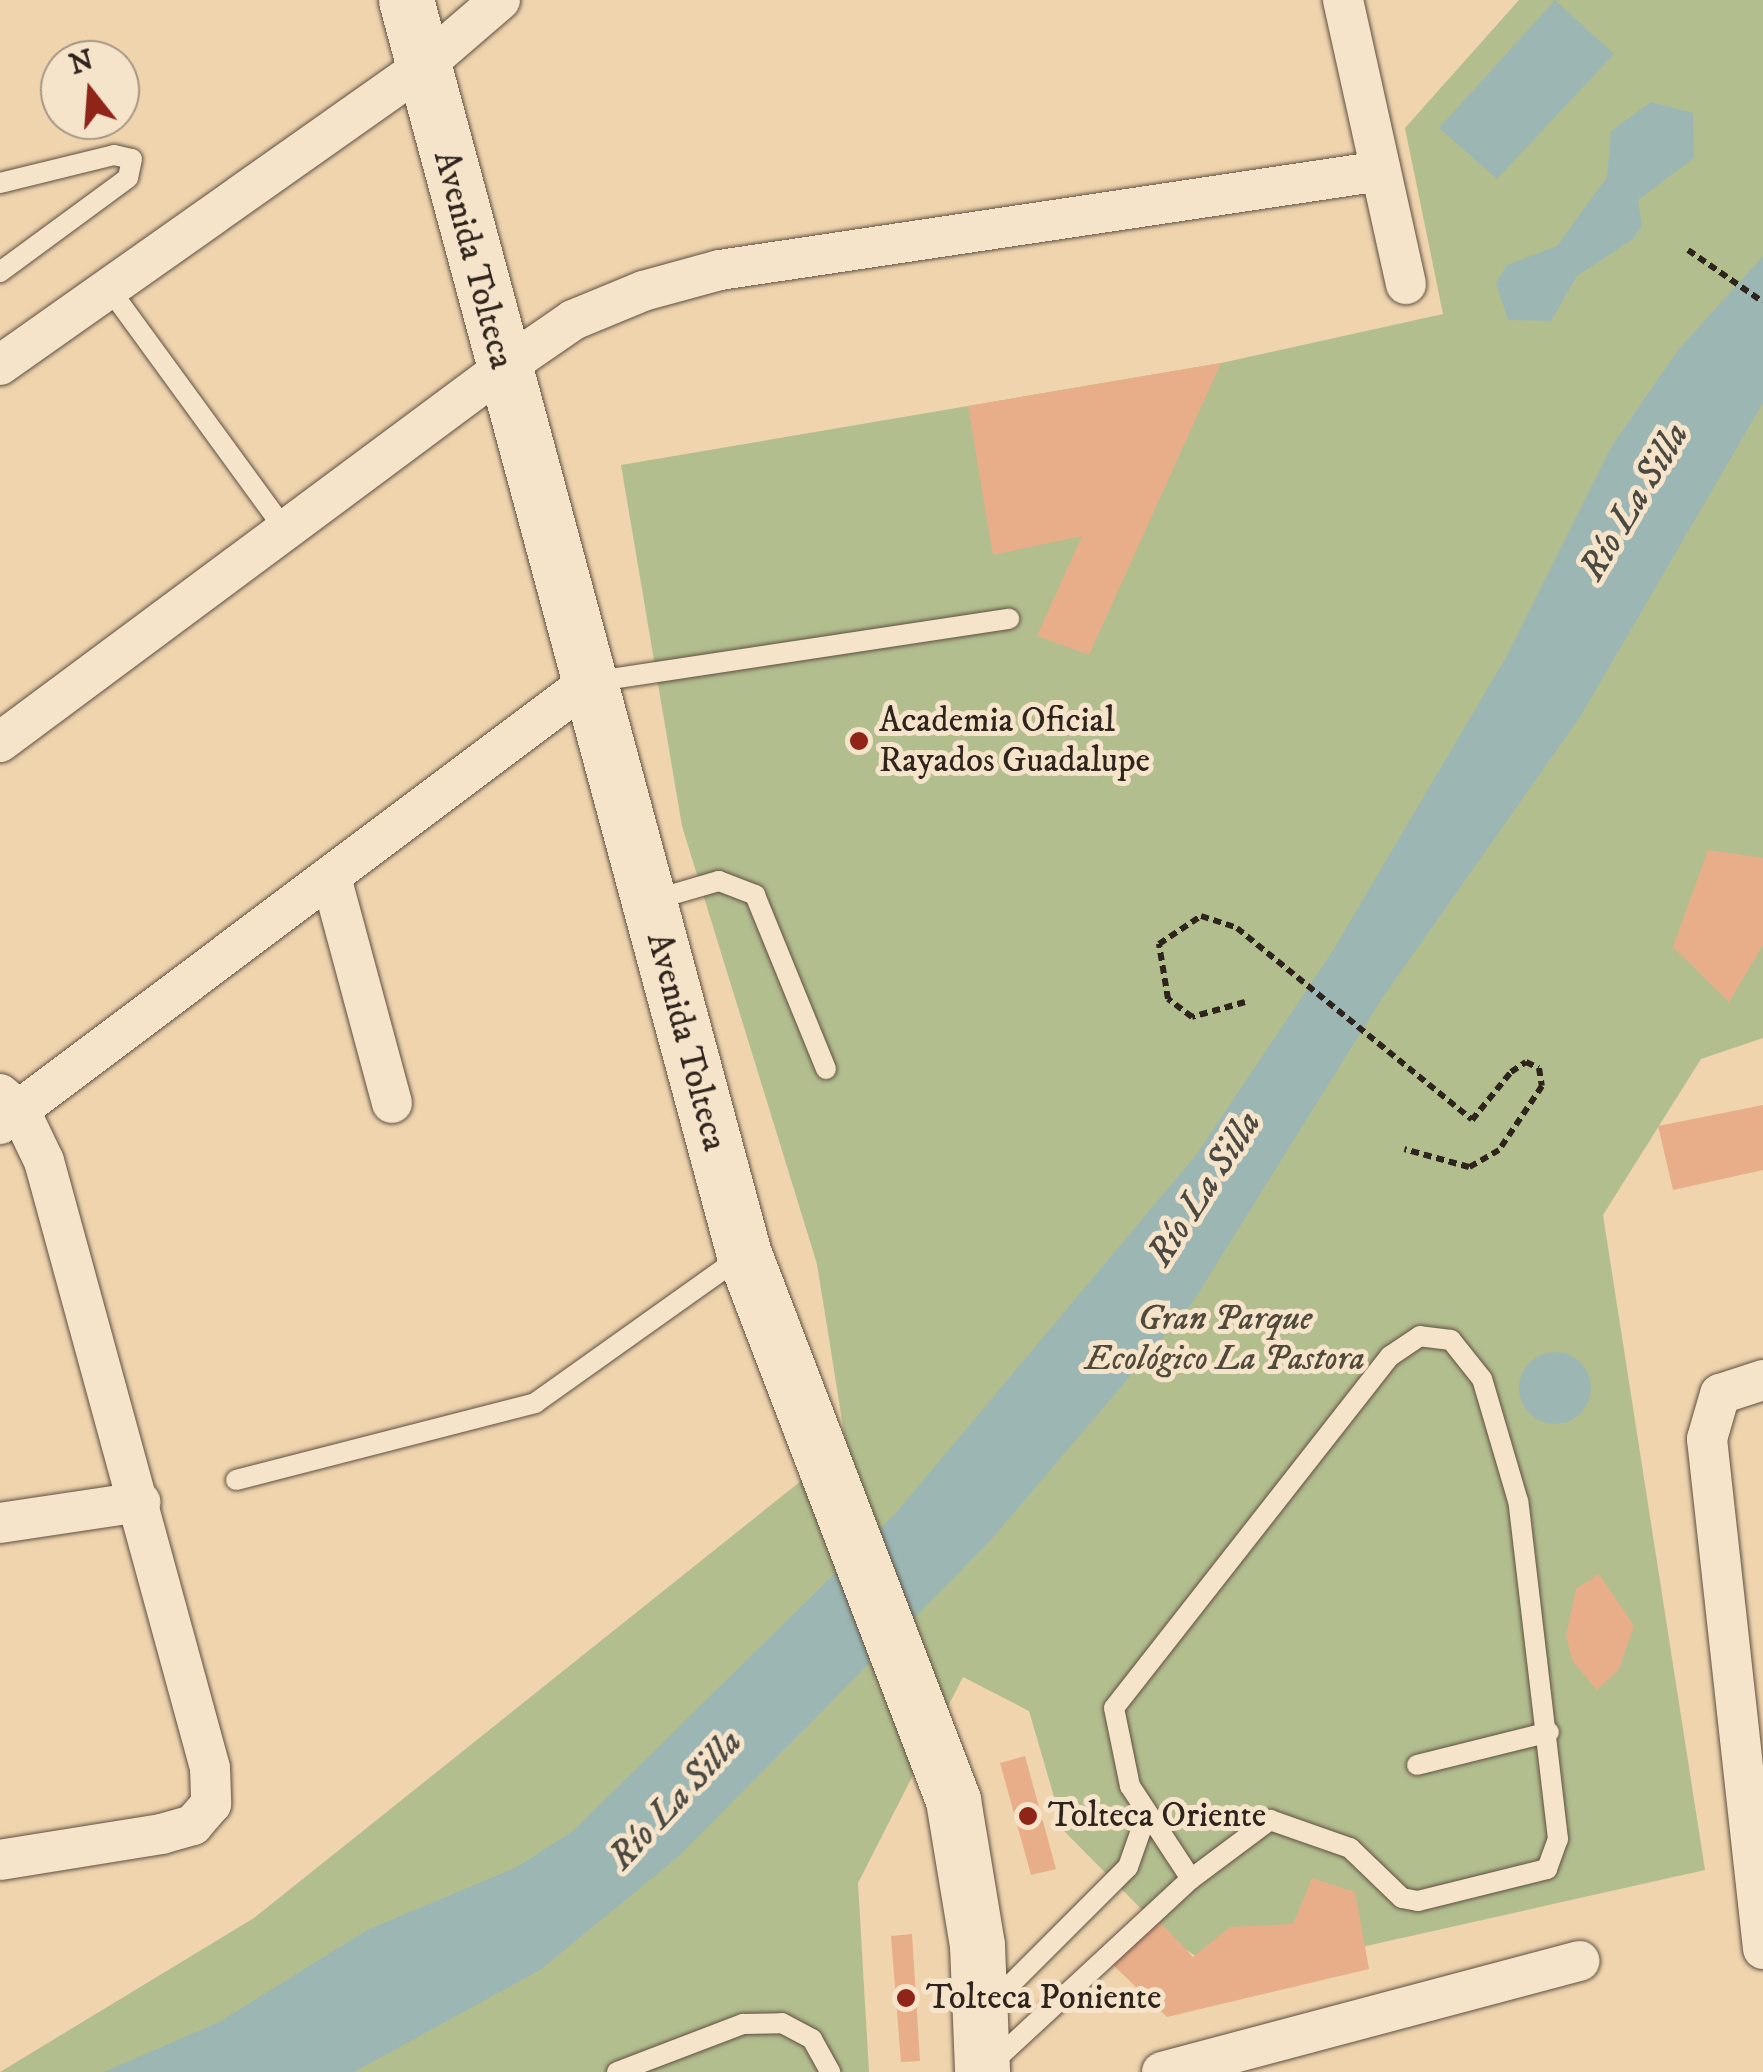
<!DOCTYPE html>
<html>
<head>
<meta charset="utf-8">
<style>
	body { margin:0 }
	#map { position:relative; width:1763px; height:2072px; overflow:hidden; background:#efd4ae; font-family:"IM FELL DW Pica",serif }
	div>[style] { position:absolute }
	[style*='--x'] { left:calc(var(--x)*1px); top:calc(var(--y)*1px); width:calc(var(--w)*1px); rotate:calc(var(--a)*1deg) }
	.green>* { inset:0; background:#b3be8f }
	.water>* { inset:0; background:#9cb7b3 }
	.round { border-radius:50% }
	.building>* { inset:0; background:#e8ae89 }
	.path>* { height:6px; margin-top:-3px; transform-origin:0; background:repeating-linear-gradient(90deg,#2f241d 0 8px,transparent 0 13px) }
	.roads { filter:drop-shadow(0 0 2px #5f5041) drop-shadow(0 0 2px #5f5041) }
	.lane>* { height:20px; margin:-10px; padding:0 10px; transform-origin:10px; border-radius:10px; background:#f5e3ca }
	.street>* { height:40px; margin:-20px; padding:0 20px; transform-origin:20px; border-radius:20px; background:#f5e3ca }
	.secondary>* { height:55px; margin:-27.5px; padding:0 27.5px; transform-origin:27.5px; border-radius:27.5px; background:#f5e3ca }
	.dots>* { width:28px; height:28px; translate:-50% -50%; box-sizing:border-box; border:5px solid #f5e3ca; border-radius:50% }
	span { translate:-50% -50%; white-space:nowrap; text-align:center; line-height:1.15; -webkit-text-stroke:10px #f5e3ca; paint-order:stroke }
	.street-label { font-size:35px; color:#2f241d }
	.poi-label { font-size:35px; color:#2f241d }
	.left { translate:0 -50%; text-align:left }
	.park-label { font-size:35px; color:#504a3a; font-style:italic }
	.water-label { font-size:38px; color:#4a4942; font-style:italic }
	.north { position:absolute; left:40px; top:40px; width:100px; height:100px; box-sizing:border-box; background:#f5e3ca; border:2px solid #a69785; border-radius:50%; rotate:343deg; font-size:28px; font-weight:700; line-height:40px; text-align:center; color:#2f241d }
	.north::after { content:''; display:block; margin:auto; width:35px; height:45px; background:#8f2418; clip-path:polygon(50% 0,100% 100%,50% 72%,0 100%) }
</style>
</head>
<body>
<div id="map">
	<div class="green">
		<div style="clip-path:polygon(1519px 0,1763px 0,1763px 1038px,1701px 1059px,1603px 1215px,1705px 1870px,1228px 1977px,1174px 1942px,1064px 1831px,1029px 1711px,963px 1677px,858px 1883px,869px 2072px,0 2072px,254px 1918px,846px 1445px,817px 1264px,682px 826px,621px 465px,1221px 363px,1443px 314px,1405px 128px)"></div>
	</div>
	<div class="water">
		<div style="clip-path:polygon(1555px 0,1614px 54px,1497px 179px,1439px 128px)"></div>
		<div style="clip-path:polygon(1651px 102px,1693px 113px,1694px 158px,1638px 200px,1642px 226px,1633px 239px,1577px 276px,1551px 321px,1508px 320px,1496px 283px,1507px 265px,1557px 246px,1607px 177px,1611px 131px)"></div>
		<div style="clip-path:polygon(1763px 256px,1763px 403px,1580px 717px,1381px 1000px,1193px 1302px,990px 1541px,678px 1857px,540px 1970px,354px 2072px,104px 2072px,219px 2022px,367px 1930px,515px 1868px,573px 1831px,894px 1515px,1196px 1155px,1332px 952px,1506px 657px,1611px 447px,1678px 350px)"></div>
		<div class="round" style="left:1519px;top:1352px;width:72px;height:72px"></div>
	</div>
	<div class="building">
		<div style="clip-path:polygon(1221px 363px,1089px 655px,1037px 636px,1082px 536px,993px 555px,968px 406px)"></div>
		<div style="clip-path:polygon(1708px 850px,1763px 858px,1763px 945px,1729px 1002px,1673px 947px)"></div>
		<div style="clip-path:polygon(1763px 1105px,1763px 1170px,1673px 1190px,1658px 1126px)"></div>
		<div style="clip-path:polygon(1599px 1574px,1634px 1626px,1619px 1669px,1597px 1690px,1572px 1660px,1566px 1635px,1576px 1589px)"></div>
		<div style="clip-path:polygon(1025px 1756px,1056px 1869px,1031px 1875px,1000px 1763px)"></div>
		<div style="clip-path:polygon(1312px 1878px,1355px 1892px,1369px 1969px,1167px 2017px,1110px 1962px,1157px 1919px,1193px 1957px,1230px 1927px,1293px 1924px)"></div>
		<div style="clip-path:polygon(912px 1934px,920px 2061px,901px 2062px,891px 1936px)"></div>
	</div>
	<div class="path">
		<div style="--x:1688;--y:250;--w:91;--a:34.7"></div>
		<div style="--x:1245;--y:1002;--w:55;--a:164.2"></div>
		<div style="--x:1192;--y:1017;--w:30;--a:-143"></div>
		<div style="--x:1168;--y:999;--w:56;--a:-99.3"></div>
		<div style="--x:1159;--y:944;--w:50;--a:-33.7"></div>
		<div style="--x:1201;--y:916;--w:38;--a:18"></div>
		<div style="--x:1237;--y:928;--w:303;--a:39.2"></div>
		<div style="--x:1472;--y:1120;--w:62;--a:-50.9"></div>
		<div style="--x:1511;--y:1072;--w:18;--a:-34"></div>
		<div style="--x:1526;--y:1062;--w:14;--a:25"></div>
		<div style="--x:1539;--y:1068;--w:18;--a:81"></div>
		<div style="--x:1542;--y:1086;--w:77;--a:123.9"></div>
		<div style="--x:1499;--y:1150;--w:34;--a:150"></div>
		<div style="--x:1469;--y:1167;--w:67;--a:-164.5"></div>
	</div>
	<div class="roads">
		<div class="lane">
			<div style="--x:0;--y:183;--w:117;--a:-13.8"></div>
			<div style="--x:114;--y:155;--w:18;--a:13"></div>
			<div style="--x:132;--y:159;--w:19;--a:102"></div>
			<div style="--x:128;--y:178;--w:159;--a:143.7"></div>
			<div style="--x:108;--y:287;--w:296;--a:53.9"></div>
			<div style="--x:591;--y:682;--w:423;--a:-8.6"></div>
			<div style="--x:650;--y:901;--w:72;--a:-16.2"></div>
			<div style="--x:719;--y:881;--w:39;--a:21"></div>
			<div style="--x:755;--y:895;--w:188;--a:67.8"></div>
			<div style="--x:236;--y:1480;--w:309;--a:-14.4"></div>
			<div style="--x:535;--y:1403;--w:255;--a:-35.4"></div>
			<div style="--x:1417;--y:1765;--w:136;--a:-14"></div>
			<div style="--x:990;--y:2005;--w:195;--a:-45"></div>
			<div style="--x:1128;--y:1867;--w:57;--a:-70.6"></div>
			<div style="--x:991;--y:2064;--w:272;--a:-42.8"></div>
			<div style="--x:1191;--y:1879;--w:99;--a:-36.8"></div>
			<div style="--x:1270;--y:1820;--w:85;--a:19.3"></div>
			<div style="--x:1350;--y:1848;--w:72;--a:43.9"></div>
			<div style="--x:1402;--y:1898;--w:16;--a:11"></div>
			<div style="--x:1418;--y:1901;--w:133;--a:-13.9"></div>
			<div style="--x:1547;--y:1869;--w:32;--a:-70"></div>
			<div style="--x:1558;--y:1839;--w:340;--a:-96.7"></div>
			<div style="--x:1518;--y:1501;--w:127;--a:-106.4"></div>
			<div style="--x:1482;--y:1379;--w:50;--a:-128.5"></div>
			<div style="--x:1451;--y:1340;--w:31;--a:-173"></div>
			<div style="--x:1420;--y:1336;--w:36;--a:146"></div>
			<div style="--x:1390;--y:1356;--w:447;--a:128.1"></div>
			<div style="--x:1114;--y:1708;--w:80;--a:78.4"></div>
			<div style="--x:1130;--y:1786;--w:111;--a:56.7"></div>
			<div style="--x:617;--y:2072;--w:135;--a:-20.9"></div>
			<div style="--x:743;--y:2024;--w:39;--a:-1"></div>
			<div style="--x:782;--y:2023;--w:34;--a:28"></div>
			<div style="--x:812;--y:2039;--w:38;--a:61"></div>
		</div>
		<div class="street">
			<div style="--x:1343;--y:0;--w:291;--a:77.5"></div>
			<div style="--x:0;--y:365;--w:515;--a:-35.2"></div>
			<div style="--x:421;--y:68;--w:104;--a:-40.7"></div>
			<div style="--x:0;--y:742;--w:625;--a:-36.61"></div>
			<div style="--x:502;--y:369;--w:86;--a:-34.6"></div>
			<div style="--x:573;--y:320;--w:76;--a:-22.5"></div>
			<div style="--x:643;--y:291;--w:80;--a:-15.3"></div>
			<div style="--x:720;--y:270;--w:668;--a:-8.52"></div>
			<div style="--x:331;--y:877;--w:234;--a:74.9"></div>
			<div style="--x:0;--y:1094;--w:26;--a:40"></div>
			<div style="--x:20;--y:1111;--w:55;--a:64.4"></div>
			<div style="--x:44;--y:1161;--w:629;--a:74.7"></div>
			<div style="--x:210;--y:1768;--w:36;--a:88"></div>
			<div style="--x:211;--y:1804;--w:28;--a:131"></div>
			<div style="--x:193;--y:1825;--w:32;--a:164"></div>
			<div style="--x:162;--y:1834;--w:164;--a:170.9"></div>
			<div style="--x:0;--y:1124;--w:736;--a:-36.89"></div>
			<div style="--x:1763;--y:1380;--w:45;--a:162"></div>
			<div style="--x:1720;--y:1394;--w:47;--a:106.1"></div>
			<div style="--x:1707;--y:1439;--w:513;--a:83.73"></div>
			<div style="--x:0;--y:1523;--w:142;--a:-8.5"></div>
			<div style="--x:1162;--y:2072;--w:432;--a:-14.9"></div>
		</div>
		<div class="secondary">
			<div style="--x:406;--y:0;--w:1299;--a:74.92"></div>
			<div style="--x:744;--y:1254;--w:585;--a:69.05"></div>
			<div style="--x:953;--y:1800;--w:147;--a:80.6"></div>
			<div style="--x:977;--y:1945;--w:127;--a:87.7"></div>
		</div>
	</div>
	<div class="dots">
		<div style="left:859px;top:741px;background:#8f2418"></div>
		<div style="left:1028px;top:1816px;background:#8f2418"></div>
		<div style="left:906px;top:1998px;background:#8f2418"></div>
	</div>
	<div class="street-label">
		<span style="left:473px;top:260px;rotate:75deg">Avenida Tolteca</span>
		<span style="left:686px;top:1042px;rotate:75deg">Avenida Tolteca</span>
	</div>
	<div class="poi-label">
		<span class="left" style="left:879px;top:741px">Academia Oficial<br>Rayados Guadalupe</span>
		<span class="left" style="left:1048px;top:1816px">Tolteca Oriente</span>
		<span class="left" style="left:926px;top:1998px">Tolteca Poniente</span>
	</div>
	<div class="park-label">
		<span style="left:1225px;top:1339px">Gran Parque<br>Ecológico La Pastora</span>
	</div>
	<div class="water-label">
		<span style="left:1635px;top:502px;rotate:-59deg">Río La Silla</span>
		<span style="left:1205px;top:1189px;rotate:-57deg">Río La Silla</span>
		<span style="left:676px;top:1800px;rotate:-47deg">Río La Silla</span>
	</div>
	<div class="north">N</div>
</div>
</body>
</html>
